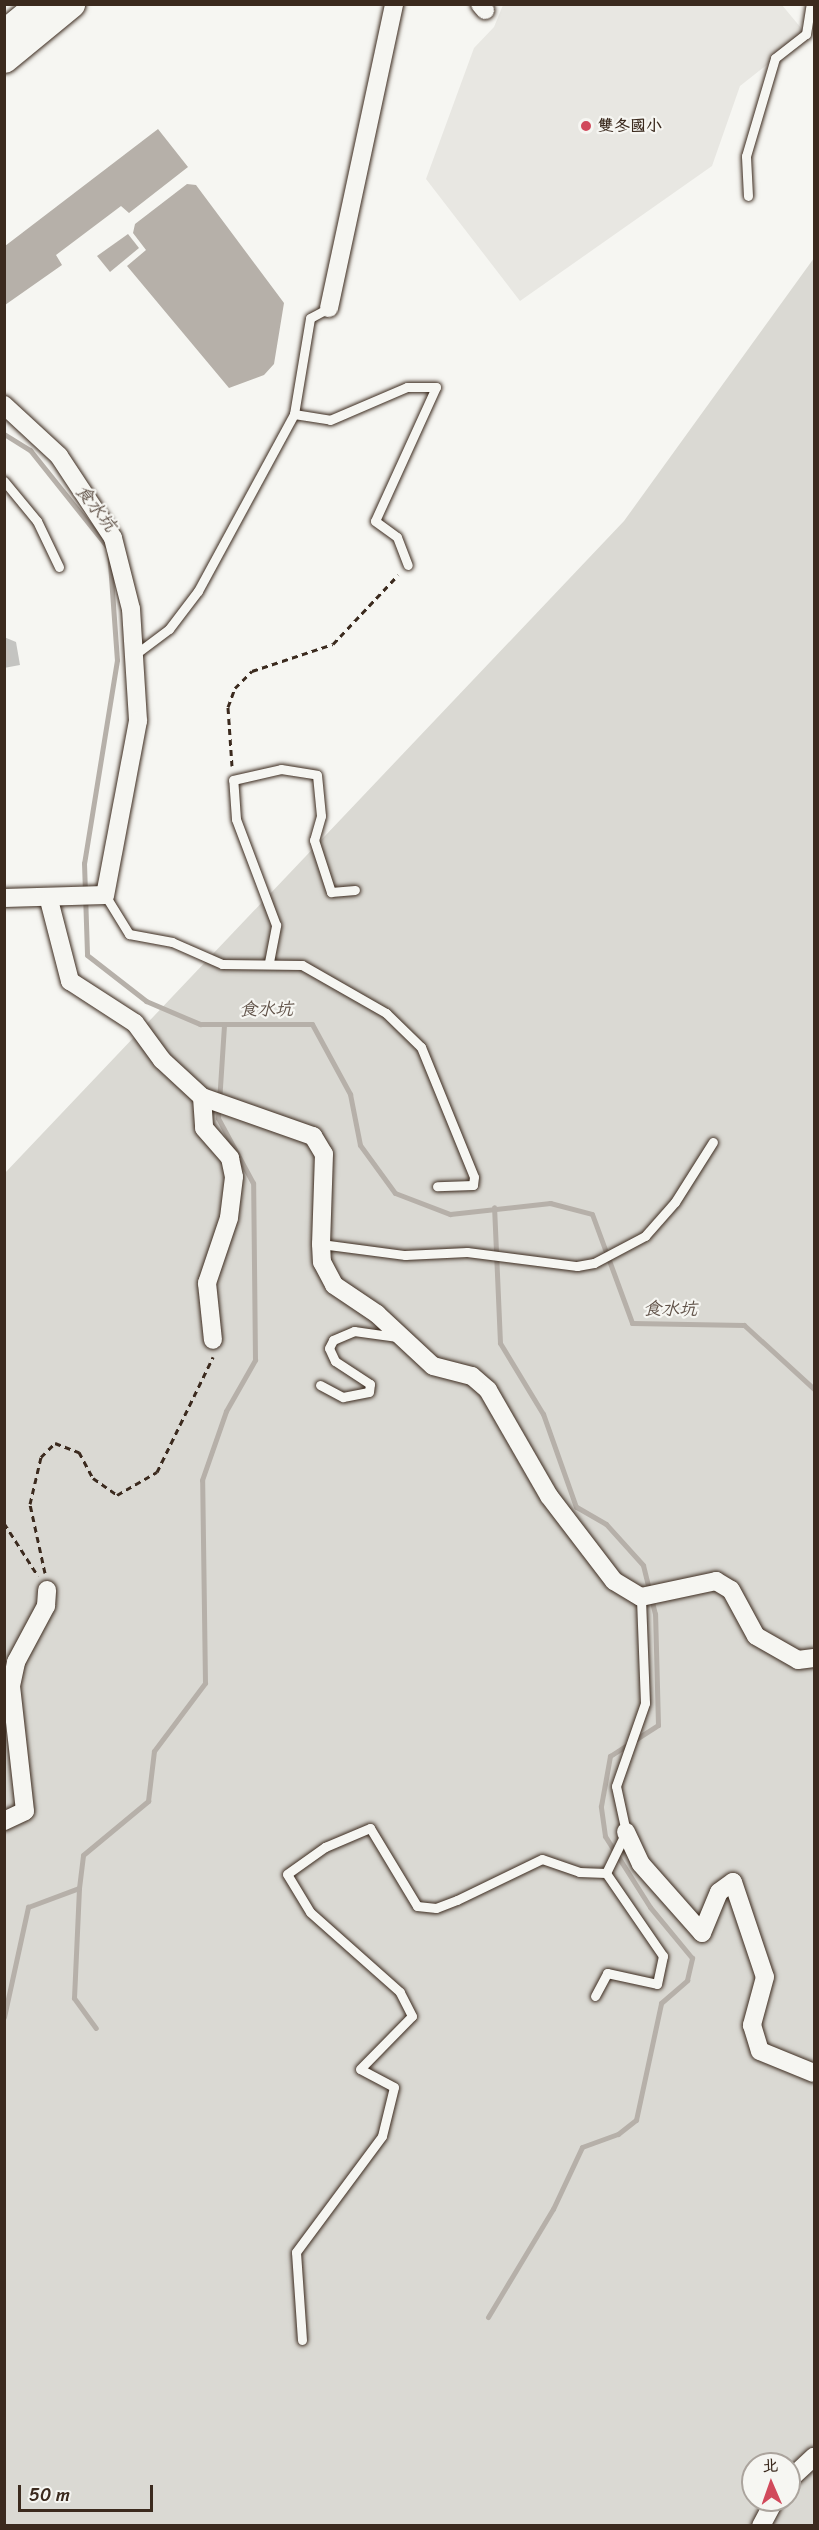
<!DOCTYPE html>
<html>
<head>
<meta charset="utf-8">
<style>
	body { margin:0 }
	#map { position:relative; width:819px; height:2530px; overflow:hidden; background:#f6f6f2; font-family:Sriracha,"LXGW WenKai TC",sans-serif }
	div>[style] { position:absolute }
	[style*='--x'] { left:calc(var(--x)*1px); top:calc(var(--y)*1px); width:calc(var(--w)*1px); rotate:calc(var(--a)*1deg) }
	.built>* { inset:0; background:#e8e7e2 }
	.green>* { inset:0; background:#dad9d3 }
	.water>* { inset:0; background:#b6b0a9 }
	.shadow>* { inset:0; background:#0003 }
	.stream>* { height:5px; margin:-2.5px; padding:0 2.5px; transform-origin:2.5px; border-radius:2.5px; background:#b6b0a9 }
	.building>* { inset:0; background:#c8c3be }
	.path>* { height:3px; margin-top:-1.5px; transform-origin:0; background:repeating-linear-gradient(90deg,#3b2a1e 0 6px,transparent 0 10.5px) }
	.roads { filter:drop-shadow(0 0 2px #3b2a1e) drop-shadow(0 0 2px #3b2a1e) }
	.lane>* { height:9px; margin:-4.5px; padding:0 4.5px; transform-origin:4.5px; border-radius:4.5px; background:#f6f6f2 }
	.street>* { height:18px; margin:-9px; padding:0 9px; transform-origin:9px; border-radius:9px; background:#f6f6f2 }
	.primary>* { height:27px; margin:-13.5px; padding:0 13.5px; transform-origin:13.5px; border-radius:13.5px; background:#f6f6f2 }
	.dots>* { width:16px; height:16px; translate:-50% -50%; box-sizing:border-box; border:3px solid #f6f6f2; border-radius:50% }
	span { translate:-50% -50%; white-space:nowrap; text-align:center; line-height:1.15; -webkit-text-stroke:4.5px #f6f6f2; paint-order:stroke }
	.poi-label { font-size:16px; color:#3b2a1e; font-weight:700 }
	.left { translate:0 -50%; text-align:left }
	.water-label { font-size:18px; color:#605248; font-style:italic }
	.frame { position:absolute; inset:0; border:6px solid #3b2a1e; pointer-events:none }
	.north { position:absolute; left:741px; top:2452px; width:60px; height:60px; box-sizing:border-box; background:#f6f6f2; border:2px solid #aba49d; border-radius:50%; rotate:358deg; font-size:16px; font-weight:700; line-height:24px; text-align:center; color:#3b2a1e }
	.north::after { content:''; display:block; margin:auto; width:21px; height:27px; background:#d1495b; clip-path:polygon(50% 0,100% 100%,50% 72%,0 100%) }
	.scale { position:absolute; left:18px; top:2485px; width:135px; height:27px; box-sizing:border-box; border:3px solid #3b2a1e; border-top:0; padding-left:8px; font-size:18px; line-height:21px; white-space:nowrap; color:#3b2a1e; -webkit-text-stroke:4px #f6f6f2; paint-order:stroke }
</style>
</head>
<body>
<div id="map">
	<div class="built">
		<div style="clip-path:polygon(503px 5px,782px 5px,806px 34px,740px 86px,712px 166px,520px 301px,426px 179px,474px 48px,494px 27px)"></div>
	</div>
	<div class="green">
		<div style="clip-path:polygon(evenodd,814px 258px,814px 2525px,5px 2525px,4px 1174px,624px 521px,814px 258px,753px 2464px,789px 2464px,789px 2500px,753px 2500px,753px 2464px)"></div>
	</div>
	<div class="water">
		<div style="clip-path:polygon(158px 129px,188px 167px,129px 213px,121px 206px,56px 255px,62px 265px,5px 305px,5px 246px)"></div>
		<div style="clip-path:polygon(187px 184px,196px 185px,284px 303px,274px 364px,264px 375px,229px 388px,127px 266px,146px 250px,133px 233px,135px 224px)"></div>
		<div style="clip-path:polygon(128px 234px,139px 248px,110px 272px,97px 256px)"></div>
	</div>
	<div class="shadow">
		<div style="clip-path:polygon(4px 637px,16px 642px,20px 665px,4px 668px)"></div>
	</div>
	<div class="stream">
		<div style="--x:4;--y:434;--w:31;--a:32"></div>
		<div style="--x:30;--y:450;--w:127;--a:51.4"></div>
		<div style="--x:109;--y:549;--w:111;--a:85.9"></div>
		<div style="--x:117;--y:660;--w:206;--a:99.2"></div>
		<div style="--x:84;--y:863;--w:92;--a:88.1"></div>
		<div style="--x:87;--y:955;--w:75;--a:37.9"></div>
		<div style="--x:146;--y:1001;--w:59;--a:23.1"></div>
		<div style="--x:200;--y:1024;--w:112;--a:0"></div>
		<div style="--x:312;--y:1024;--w:80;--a:61.5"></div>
		<div style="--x:350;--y:1094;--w:52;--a:78.9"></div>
		<div style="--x:360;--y:1145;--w:59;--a:53.9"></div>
		<div style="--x:395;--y:1193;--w:59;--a:20.9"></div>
		<div style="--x:450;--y:1214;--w:101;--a:-6.3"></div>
		<div style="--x:550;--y:1203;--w:43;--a:14.7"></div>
		<div style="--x:592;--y:1214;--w:116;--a:69.8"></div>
		<div style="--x:632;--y:1323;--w:112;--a:1"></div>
		<div style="--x:744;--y:1325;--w:95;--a:42.4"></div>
		<div style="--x:79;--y:1888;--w:110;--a:92.6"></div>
		<div style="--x:74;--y:1998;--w:37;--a:54"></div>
		<div style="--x:4;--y:2017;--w:113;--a:-77.7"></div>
		<div style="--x:28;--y:1907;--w:54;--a:-20.4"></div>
		<div style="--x:79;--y:1888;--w:33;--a:-83"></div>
		<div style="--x:83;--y:1855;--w:85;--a:-39.7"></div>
		<div style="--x:148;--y:1801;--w:50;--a:-83.2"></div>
		<div style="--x:154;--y:1751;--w:85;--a:-53.1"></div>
		<div style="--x:205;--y:1683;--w:203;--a:-90.8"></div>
		<div style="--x:202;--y:1480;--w:73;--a:-70.8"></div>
		<div style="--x:226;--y:1411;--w:59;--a:-60.4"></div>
		<div style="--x:255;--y:1360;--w:177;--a:-90.6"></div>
		<div style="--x:253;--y:1183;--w:74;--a:-118.3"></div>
		<div style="--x:218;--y:1118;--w:93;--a:-86.3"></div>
		<div style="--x:488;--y:2317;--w:126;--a:-59"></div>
		<div style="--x:553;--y:2209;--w:68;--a:-64.9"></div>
		<div style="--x:582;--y:2147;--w:38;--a:-20"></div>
		<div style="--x:618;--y:2134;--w:23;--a:-38"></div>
		<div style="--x:636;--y:2120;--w:120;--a:-77.9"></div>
		<div style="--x:661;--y:2003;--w:35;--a:-41"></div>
		<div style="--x:687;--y:1980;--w:23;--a:-77"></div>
		<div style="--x:692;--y:1958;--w:66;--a:-129.5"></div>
		<div style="--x:650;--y:1907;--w:84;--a:-122.4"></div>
		<div style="--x:605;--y:1836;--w:30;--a:-98"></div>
		<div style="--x:601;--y:1806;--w:51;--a:-79.8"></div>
		<div style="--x:610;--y:1756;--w:57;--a:-32.9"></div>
		<div style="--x:658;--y:1725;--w:111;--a:-91.5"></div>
		<div style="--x:655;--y:1614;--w:50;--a:-103.8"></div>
		<div style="--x:643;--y:1565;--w:55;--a:-132.1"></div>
		<div style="--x:606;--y:1524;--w:34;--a:-150"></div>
		<div style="--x:576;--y:1507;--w:99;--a:-109.5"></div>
		<div style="--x:543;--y:1414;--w:83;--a:-121.2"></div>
		<div style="--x:500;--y:1343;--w:136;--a:-92.5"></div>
	</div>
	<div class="building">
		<div style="clip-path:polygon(4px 635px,11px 660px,4px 661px)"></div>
	</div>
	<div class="path">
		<div style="--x:232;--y:766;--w:59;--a:-93.9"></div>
		<div style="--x:228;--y:707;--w:20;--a:-70"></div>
		<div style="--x:235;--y:688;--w:24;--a:-45"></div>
		<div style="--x:252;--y:671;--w:85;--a:-18.4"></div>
		<div style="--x:333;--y:644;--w:95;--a:-46.7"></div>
		<div style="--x:4;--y:1523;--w:63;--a:57.3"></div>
		<div style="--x:45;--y:1573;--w:71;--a:-102.3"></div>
		<div style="--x:30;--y:1504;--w:48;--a:-76.8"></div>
		<div style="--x:41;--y:1457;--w:20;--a:-45"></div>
		<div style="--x:55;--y:1443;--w:26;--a:21"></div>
		<div style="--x:79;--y:1452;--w:30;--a:62"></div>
		<div style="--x:93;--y:1478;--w:29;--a:35"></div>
		<div style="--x:117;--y:1495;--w:46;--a:-29.9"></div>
		<div style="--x:157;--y:1472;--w:128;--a:-64"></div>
	</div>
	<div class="roads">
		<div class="lane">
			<div style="--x:748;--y:196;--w:40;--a:-92.9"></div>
			<div style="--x:746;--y:156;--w:102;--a:-73.5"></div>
			<div style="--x:775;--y:58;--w:39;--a:-38"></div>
			<div style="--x:806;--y:34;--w:30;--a:-81"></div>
			<div style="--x:294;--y:414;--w:36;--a:9"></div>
			<div style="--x:330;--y:420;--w:84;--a:-23.2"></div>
			<div style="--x:407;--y:387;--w:29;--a:0"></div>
			<div style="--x:436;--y:387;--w:147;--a:114.5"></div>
			<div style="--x:375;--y:521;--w:27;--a:36"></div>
			<div style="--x:397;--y:537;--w:30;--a:69"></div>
			<div style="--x:4;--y:481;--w:52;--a:50.5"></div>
			<div style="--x:37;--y:521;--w:51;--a:64.4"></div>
			<div style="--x:133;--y:656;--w:45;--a:-36.9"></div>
			<div style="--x:169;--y:629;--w:48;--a:-52.7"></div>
			<div style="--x:198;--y:591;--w:201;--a:-61.5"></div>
			<div style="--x:294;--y:414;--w:97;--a:-80.5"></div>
			<div style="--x:310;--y:318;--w:21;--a:-28"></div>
			<div style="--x:105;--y:895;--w:46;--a:58.4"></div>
			<div style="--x:129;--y:934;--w:44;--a:10.5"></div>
			<div style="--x:172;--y:942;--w:55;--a:23.7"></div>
			<div style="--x:222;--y:964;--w:80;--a:0.7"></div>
			<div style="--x:302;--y:965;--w:97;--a:29.7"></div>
			<div style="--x:386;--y:1013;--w:49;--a:44.2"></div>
			<div style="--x:421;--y:1047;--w:140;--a:67.8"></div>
			<div style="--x:474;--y:1177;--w:8;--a:97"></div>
			<div style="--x:473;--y:1185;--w:36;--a:178"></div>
			<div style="--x:269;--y:962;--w:38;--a:-79"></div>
			<div style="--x:276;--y:925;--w:113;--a:-110.7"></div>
			<div style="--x:236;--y:819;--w:39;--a:-94"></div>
			<div style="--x:233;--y:780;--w:49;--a:-12.9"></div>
			<div style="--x:281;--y:769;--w:36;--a:9"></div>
			<div style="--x:317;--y:775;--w:41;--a:84.4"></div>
			<div style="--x:321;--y:816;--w:25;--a:106"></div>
			<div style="--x:314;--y:840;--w:55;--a:71.9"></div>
			<div style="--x:331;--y:892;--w:24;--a:-5"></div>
			<div style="--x:321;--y:1244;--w:85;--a:7.5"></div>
			<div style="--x:405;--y:1255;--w:62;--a:-2.8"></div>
			<div style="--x:467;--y:1252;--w:111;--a:7.3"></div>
			<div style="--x:577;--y:1266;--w:17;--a:-10"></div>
			<div style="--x:594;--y:1263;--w:58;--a:-27.9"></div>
			<div style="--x:645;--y:1236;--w:45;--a:-48.6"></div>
			<div style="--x:675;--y:1202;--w:71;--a:-57.7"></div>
			<div style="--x:320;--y:1385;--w:26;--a:28"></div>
			<div style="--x:343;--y:1397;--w:26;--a:-11"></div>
			<div style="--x:369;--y:1392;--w:8;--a:-83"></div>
			<div style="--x:370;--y:1384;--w:42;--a:-146.7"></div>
			<div style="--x:335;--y:1361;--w:14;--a:-115"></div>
			<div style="--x:329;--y:1348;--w:9;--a:-63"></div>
			<div style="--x:333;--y:1340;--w:23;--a:-23"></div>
			<div style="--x:354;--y:1331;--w:42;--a:8.1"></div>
			<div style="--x:595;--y:1996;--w:26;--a:-62"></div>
			<div style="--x:607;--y:1973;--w:51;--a:12.4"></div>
			<div style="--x:657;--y:1984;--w:29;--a:-78"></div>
			<div style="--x:663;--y:1956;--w:101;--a:-124.5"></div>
			<div style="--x:302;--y:2340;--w:88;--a:-93.9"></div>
			<div style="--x:296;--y:2252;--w:144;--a:-53.4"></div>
			<div style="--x:382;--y:2136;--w:50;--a:-76.2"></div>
			<div style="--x:394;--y:2087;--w:38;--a:-152"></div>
			<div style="--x:360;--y:2069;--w:74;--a:-45.5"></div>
			<div style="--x:412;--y:2016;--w:27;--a:-117"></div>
			<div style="--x:400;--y:1992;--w:120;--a:-138.4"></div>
			<div style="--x:310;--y:1912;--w:44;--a:-121.2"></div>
			<div style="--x:287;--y:1874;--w:47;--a:-35.4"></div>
			<div style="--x:325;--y:1847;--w:49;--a:-22.9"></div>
			<div style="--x:370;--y:1828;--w:91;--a:58.9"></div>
			<div style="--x:417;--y:1906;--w:19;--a:6"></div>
			<div style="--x:436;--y:1908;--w:22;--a:-21"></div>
			<div style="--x:457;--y:1900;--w:94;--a:-25.8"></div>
			<div style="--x:542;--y:1859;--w:39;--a:19"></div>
			<div style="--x:579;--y:1872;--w:27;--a:2"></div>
			<div style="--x:606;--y:1873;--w:46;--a:-64"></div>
			<div style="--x:626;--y:1832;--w:47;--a:-102.3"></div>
			<div style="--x:616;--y:1786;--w:88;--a:-70.7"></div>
			<div style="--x:645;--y:1703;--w:106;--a:-92.2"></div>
		</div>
		<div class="street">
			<div style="--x:480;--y:4;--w:8;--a:50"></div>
			<div style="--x:329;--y:308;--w:311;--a:-77.9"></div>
			<div style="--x:4;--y:405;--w:75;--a:42.8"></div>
			<div style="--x:59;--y:456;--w:98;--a:56.6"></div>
			<div style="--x:113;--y:538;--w:73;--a:75.8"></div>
			<div style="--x:131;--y:609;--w:112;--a:86.4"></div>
			<div style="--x:138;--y:721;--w:177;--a:100.7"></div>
			<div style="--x:105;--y:895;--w:101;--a:178.3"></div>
			<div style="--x:49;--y:900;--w:84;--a:75.5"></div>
			<div style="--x:70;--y:981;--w:77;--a:32.9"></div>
			<div style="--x:135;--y:1023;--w:46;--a:53.9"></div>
			<div style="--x:162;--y:1060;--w:54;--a:42.8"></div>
			<div style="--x:202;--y:1097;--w:31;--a:86"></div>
			<div style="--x:204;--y:1128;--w:40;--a:49"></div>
			<div style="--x:230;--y:1158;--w:19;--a:78"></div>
			<div style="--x:234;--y:1177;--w:41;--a:97"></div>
			<div style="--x:229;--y:1218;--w:69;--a:108.7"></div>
			<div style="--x:207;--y:1283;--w:57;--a:84"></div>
			<div style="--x:202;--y:1097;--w:118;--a:19.4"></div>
			<div style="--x:313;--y:1136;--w:21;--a:59"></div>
			<div style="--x:324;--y:1154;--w:90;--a:91.9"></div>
			<div style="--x:321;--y:1244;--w:18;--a:87"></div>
			<div style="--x:322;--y:1262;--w:26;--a:62"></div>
			<div style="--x:334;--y:1285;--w:52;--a:34"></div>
			<div style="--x:377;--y:1314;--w:76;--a:42.9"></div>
			<div style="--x:433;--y:1366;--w:40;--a:14.4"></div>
			<div style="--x:472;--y:1376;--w:21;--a:41"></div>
			<div style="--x:488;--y:1390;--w:122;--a:60.1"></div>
			<div style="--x:549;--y:1496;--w:107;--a:52.6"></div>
			<div style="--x:614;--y:1581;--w:31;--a:31"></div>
			<div style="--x:641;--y:1597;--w:77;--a:-12"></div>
			<div style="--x:716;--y:1581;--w:17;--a:31"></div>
			<div style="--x:731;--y:1590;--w:52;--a:61.5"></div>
			<div style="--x:756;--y:1636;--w:48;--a:29.7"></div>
			<div style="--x:798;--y:1660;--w:16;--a:-7"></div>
			<div style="--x:4;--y:1821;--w:23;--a:-25"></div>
			<div style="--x:25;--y:1811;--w:126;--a:-96.4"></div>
			<div style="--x:11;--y:1686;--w:25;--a:-78"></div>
			<div style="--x:16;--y:1662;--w:64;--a:-61.8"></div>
			<div style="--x:46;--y:1606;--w:16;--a:-86"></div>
			<div style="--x:626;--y:1832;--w:35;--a:65"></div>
			<div style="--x:641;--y:1864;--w:92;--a:48.5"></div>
			<div style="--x:702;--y:1933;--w:44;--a:-67.5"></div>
			<div style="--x:719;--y:1892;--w:17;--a:-36"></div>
			<div style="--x:733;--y:1882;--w:100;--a:71.4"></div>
			<div style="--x:765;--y:1977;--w:50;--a:105.2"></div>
			<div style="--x:752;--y:2025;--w:27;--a:73"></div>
			<div style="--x:760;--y:2051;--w:58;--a:22.2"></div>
			<div style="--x:789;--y:2480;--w:34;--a:-43"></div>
			<div style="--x:761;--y:2526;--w:30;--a:-62"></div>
		</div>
		<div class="primary">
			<div style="--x:4;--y:33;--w:45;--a:-39.6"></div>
			<div style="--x:4;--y:59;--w:87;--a:-39.4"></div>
		</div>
	</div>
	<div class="dots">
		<div style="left:586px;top:126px;background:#d1495b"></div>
	</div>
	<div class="poi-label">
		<span class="left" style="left:598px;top:126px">雙冬國小</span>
	</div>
	<div class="water-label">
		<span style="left:96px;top:508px;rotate:52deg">食水坑</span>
		<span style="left:266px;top:1009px">食水坑</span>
		<span style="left:670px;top:1309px;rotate:1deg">食水坑</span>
	</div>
	<div class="frame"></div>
	<div class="north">北</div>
	<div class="scale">50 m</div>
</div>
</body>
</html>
